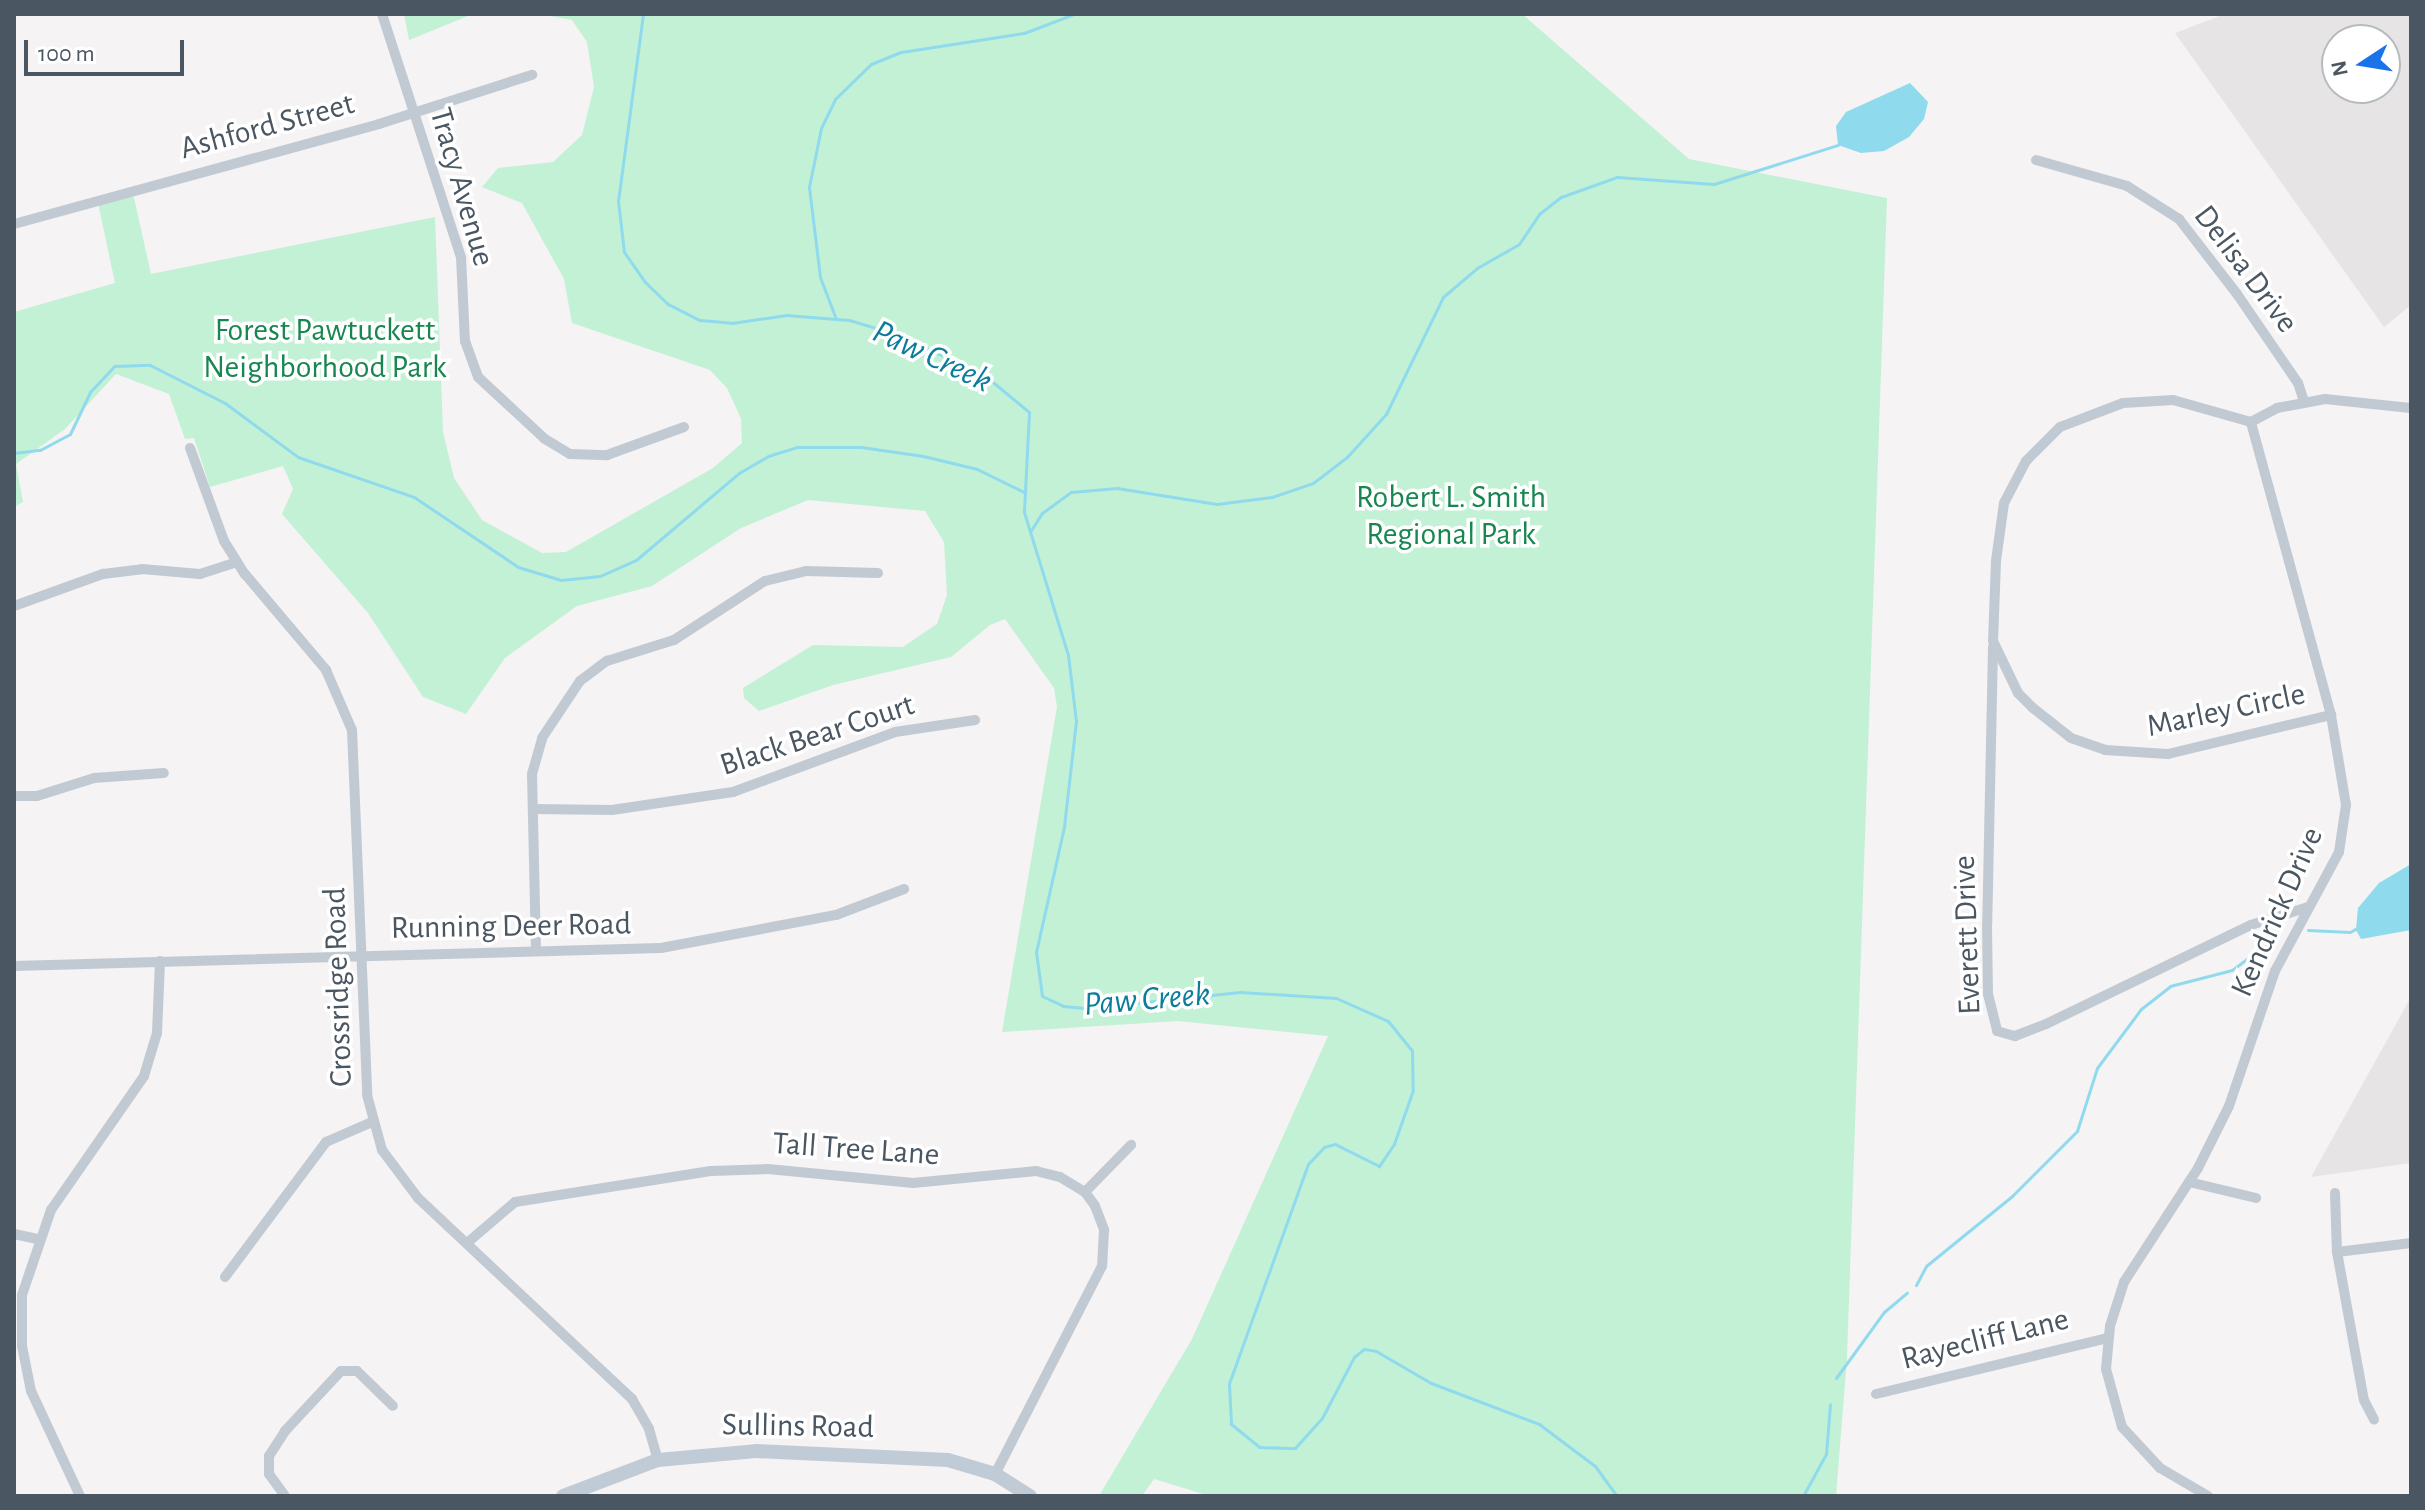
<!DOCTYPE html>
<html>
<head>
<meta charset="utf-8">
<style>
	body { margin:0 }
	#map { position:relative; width:2425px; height:1510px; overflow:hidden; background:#f5f3f3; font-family:"Alegreya Sans",sans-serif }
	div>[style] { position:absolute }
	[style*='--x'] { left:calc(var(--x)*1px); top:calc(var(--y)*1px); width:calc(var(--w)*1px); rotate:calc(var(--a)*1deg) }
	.education>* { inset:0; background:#e6e4e5 }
	.green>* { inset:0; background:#c3f1d5 }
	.water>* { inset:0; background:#90daee }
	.stream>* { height:3px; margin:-1.5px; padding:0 1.5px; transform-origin:1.5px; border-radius:1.5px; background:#90daee }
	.street>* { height:10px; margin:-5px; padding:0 5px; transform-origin:5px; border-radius:5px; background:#c1cad2 }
	.secondary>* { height:14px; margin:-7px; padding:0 7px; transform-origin:7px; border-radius:7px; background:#c1cbd6 }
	span { translate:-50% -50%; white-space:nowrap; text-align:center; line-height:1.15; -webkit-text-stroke:7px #fff; paint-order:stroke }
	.street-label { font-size:32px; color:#4a5661 }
	.park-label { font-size:32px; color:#17864f }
	.water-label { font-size:34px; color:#0c7c9b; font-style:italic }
	.frame { position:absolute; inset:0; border:16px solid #4a5661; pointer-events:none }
	.north { position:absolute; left:2321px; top:24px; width:80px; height:80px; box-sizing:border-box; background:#fff; border:2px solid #b7bbc0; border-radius:50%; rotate:258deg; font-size:22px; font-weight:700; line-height:32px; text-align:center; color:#4a5661 }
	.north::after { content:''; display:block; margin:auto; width:28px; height:36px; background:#1a73e8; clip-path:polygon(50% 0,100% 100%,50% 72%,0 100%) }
	.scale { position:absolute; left:24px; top:40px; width:160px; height:36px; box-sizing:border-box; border:4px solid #4a5661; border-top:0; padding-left:10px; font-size:24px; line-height:28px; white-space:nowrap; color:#4a5661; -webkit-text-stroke:6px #fff; paint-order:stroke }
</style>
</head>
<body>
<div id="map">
	<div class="education">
		<div style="clip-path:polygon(evenodd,2225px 14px,2411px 14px,2411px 305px,2384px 327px,2175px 33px,2225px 14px,2337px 40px,2385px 40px,2385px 88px,2337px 88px,2337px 40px)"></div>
		<div style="clip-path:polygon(2411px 997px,2411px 1163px,2311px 1177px)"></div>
	</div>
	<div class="green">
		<div style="clip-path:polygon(404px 14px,473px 14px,409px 40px)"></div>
		<div style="clip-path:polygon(540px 14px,1522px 14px,1689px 159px,1887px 198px,1847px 1358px,1836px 1496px,1210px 1496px,1154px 1479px,1142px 1496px,1099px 1496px,1192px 1339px,1328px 1036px,1178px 1021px,1002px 1032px,1057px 707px,1054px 688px,1005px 619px,990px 625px,951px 657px,833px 685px,759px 711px,744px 698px,743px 688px,813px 645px,903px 647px,937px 624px,947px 595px,944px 542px,925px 511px,808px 500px,741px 528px,652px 586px,577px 606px,505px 658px,466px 714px,423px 697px,368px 613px,282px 514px,293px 489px,283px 466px,210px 487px,194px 438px,185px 439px,169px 394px,116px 374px,65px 429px,16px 464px,23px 502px,14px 507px,14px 312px,115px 283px,98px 203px,133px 193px,151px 274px,435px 217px,443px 432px,454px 478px,482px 520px,542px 553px,566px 552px,713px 468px,742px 443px,741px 419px,727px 388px,710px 370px,572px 323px,564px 279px,522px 203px,482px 187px,498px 168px,553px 162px,582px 135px,594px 87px,587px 42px,572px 20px)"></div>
	</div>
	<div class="water">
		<div style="clip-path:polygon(1910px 83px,1928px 102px,1924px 119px,1909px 137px,1884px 151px,1861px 153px,1838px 145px,1836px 126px,1846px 112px)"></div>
		<div style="clip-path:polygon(2411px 864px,2411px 930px,2361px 939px,2356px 930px,2358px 908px,2379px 883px)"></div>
	</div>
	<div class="stream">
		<div style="--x:643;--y:14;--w:189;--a:97.6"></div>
		<div style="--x:618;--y:201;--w:51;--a:83.3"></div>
		<div style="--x:624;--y:252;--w:37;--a:55"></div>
		<div style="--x:645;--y:282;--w:32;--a:44"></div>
		<div style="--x:668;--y:304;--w:36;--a:27"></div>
		<div style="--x:700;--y:320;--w:32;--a:5"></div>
		<div style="--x:732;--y:323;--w:55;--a:-8.4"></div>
		<div style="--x:786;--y:315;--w:63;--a:4.5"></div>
		<div style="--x:849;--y:320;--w:46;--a:16.5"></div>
		<div style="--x:893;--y:333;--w:99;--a:24.5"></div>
		<div style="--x:983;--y:374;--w:60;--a:39.6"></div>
		<div style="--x:1029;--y:412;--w:100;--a:92.9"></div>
		<div style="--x:1024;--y:512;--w:150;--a:72.9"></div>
		<div style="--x:1068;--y:655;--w:66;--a:83.1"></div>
		<div style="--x:1076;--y:721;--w:107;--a:96.5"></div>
		<div style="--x:1064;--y:827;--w:128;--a:102.6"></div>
		<div style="--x:1036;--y:952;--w:44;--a:82.2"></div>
		<div style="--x:1042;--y:996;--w:23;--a:25"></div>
		<div style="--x:1063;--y:1006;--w:25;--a:5"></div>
		<div style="--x:1088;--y:1008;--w:153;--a:-6"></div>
		<div style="--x:1240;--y:992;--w:96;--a:3.6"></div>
		<div style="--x:1336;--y:998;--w:57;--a:23.9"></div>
		<div style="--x:1388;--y:1021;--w:38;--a:51"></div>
		<div style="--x:1412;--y:1051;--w:39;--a:89"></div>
		<div style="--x:1413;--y:1090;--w:57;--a:109.4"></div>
		<div style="--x:1394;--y:1144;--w:27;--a:124"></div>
		<div style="--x:1379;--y:1166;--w:49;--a:-153.4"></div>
		<div style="--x:1335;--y:1144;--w:11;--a:165"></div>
		<div style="--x:1324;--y:1147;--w:23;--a:133"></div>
		<div style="--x:1308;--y:1164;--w:234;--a:109.8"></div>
		<div style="--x:1229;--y:1384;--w:40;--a:87.1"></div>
		<div style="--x:1231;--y:1424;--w:36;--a:39"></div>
		<div style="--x:1259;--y:1447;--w:36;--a:2"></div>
		<div style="--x:1295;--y:1448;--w:40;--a:-48"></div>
		<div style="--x:1322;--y:1418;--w:69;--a:-62.3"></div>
		<div style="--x:1354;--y:1357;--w:13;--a:-39"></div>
		<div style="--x:1364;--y:1349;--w:12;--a:9"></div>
		<div style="--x:1376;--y:1351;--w:64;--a:30.2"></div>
		<div style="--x:1431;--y:1383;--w:116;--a:20.8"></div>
		<div style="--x:1539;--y:1424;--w:70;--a:36.9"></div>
		<div style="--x:1595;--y:1466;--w:37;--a:54"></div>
		<div style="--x:836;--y:319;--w:45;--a:-110.9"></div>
		<div style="--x:820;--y:277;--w:91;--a:-97"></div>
		<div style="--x:809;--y:187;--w:60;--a:-78.5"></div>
		<div style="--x:821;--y:128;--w:32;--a:-64"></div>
		<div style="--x:835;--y:99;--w:50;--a:-44.2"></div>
		<div style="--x:871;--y:64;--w:32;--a:-22"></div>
		<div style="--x:901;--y:52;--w:124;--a:-8.8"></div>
		<div style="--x:1024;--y:33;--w:53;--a:-20.8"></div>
		<div style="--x:14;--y:453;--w:26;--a:-7"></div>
		<div style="--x:40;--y:450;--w:34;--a:-28"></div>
		<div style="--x:70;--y:434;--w:47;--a:-64.5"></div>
		<div style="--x:90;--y:392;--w:35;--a:-47"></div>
		<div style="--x:114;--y:366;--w:36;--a:-2"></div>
		<div style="--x:150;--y:365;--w:84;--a:26.9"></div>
		<div style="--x:225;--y:403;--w:91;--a:36.5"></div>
		<div style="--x:298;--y:457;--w:123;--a:19"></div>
		<div style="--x:414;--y:497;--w:125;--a:33.9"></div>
		<div style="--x:518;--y:567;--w:45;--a:16.8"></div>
		<div style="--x:561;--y:580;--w:39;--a:-6"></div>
		<div style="--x:600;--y:576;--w:39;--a:-24"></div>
		<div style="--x:636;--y:560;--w:135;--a:-40.2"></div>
		<div style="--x:739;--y:473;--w:34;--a:-30"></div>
		<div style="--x:768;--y:456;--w:31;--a:-17"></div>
		<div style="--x:798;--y:447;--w:63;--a:0"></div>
		<div style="--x:861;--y:447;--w:63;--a:8.3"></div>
		<div style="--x:923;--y:456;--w:56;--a:13.5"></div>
		<div style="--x:977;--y:469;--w:52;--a:26.1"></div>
		<div style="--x:1030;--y:532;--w:22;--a:-58"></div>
		<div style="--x:1042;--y:513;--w:36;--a:-36"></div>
		<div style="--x:1071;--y:492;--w:46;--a:-5"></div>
		<div style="--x:1117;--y:488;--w:101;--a:9.1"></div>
		<div style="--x:1217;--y:504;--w:55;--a:-7.3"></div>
		<div style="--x:1272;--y:497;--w:43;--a:-18.9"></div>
		<div style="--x:1313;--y:483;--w:43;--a:-37.4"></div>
		<div style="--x:1347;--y:457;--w:58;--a:-47.8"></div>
		<div style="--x:1386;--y:414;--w:130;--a:-64"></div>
		<div style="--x:1443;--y:297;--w:45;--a:-40.5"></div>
		<div style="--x:1477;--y:268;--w:48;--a:-29.7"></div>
		<div style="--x:1519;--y:244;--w:36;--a:-56"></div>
		<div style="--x:1539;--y:214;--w:28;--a:-38"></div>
		<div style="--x:1561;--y:197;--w:59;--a:-19.7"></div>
		<div style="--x:1617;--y:177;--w:97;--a:4.1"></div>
		<div style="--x:1714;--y:184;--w:130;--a:-17.5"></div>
		<div style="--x:2308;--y:930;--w:42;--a:2.7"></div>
		<div style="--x:2350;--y:932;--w:10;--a:-29"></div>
		<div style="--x:1916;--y:1285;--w:21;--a:-62"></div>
		<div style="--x:1926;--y:1266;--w:111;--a:-39.1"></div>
		<div style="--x:2012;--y:1196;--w:92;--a:-45"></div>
		<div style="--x:2077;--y:1131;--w:66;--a:-72.4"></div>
		<div style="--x:2097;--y:1068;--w:74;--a:-53.3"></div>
		<div style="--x:2141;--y:1009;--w:37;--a:-38"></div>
		<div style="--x:2170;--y:986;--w:64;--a:-14.5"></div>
		<div style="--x:2232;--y:970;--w:59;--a:-36.7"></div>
		<div style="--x:1836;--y:1378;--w:82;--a:-54"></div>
		<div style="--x:1884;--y:1312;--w:30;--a:-40"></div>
		<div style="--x:1803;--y:1496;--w:48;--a:-61.3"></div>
		<div style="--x:1826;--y:1454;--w:50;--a:-85.4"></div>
	</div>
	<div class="street">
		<div style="--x:382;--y:14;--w:256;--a:72"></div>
		<div style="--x:461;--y:257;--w:84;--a:87.3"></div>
		<div style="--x:465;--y:341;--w:38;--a:70"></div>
		<div style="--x:478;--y:377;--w:91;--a:42.8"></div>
		<div style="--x:545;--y:439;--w:29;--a:31"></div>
		<div style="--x:570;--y:454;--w:37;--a:2"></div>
		<div style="--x:607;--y:455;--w:82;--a:-20"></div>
		<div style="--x:2036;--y:160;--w:95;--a:15.9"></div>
		<div style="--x:2127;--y:186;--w:62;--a:32.4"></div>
		<div style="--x:2179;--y:219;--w:95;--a:52.3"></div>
		<div style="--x:2237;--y:294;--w:108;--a:55.6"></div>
		<div style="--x:2298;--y:383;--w:19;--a:72"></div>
		<div style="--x:14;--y:224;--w:378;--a:-15.3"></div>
		<div style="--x:379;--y:124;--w:161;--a:-17.8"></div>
		<div style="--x:2251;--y:422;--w:81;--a:-164.2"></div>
		<div style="--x:2173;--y:400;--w:50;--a:176.6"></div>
		<div style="--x:2123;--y:403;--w:67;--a:159.1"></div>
		<div style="--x:2060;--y:427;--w:48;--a:135"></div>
		<div style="--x:2026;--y:461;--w:47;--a:117.6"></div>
		<div style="--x:2004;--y:503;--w:59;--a:97.9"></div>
		<div style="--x:1996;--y:561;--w:80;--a:92.1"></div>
		<div style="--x:1993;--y:641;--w:58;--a:64.3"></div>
		<div style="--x:2018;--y:693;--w:21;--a:45"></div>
		<div style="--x:2033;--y:708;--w:48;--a:38.3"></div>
		<div style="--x:2071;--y:738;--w:36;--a:19"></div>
		<div style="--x:2105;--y:750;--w:63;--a:3.6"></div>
		<div style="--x:2168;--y:754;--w:168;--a:-13.5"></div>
		<div style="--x:2251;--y:422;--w:30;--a:-28"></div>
		<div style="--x:2277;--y:408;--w:49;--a:-10.6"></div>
		<div style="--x:2325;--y:399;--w:86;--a:6"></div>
		<div style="--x:190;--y:448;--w:99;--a:69.9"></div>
		<div style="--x:224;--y:541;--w:39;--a:58"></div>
		<div style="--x:245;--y:574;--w:126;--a:49.8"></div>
		<div style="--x:326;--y:670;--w:65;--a:66.6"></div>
		<div style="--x:352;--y:730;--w:365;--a:87.6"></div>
		<div style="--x:367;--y:1095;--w:57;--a:74.7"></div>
		<div style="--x:382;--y:1150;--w:60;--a:53.1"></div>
		<div style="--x:418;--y:1198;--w:294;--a:43.2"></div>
		<div style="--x:632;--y:1399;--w:34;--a:60"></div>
		<div style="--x:649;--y:1429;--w:32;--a:74"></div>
		<div style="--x:14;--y:606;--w:95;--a:-19.8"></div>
		<div style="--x:103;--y:574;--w:39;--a:-7"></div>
		<div style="--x:142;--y:569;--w:58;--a:4.9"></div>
		<div style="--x:200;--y:574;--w:39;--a:-18"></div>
		<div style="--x:1993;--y:647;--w:278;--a:91.2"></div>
		<div style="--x:1987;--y:925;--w:69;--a:89.2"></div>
		<div style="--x:1988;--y:994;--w:38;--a:76"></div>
		<div style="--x:1997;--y:1031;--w:19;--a:16"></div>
		<div style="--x:2015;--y:1036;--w:33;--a:-21"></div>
		<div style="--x:2046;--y:1024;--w:228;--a:-25.8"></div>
		<div style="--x:2251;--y:925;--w:60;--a:-17.5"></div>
		<div style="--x:14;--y:796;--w:23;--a:0"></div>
		<div style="--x:37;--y:796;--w:60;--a:-17.5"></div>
		<div style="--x:94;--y:778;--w:70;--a:-4.1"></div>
		<div style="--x:533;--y:809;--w:79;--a:0.7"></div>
		<div style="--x:612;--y:810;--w:122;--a:-8.5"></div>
		<div style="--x:733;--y:792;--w:173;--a:-20.3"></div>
		<div style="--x:895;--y:732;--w:81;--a:-8.5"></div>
		<div style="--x:536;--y:950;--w:176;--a:-91.3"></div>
		<div style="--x:532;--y:774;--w:37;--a:-74"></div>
		<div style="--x:542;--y:738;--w:69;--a:-56.3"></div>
		<div style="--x:580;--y:681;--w:34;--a:-37"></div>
		<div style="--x:607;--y:661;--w:70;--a:-17.4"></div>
		<div style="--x:674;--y:640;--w:108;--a:-33"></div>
		<div style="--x:765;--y:581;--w:42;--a:-13.7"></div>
		<div style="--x:806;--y:571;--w:72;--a:1.6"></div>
		<div style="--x:14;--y:966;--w:647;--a:-1.59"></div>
		<div style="--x:661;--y:948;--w:178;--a:-10.7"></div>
		<div style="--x:836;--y:915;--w:73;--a:-20.9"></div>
		<div style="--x:2189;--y:1182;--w:69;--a:13.4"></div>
		<div style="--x:1085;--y:1192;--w:66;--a:-45.6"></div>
		<div style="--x:2335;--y:1193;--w:59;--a:88.1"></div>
		<div style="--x:2337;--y:1252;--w:150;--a:79.7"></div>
		<div style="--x:2364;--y:1400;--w:22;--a:63"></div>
		<div style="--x:14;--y:1234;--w:24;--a:12"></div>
		<div style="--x:467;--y:1243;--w:63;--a:-40.5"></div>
		<div style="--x:515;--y:1202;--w:198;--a:-9"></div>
		<div style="--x:711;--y:1171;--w:57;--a:-2"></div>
		<div style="--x:768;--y:1169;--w:146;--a:5.5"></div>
		<div style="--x:913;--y:1183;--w:124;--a:-5.6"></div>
		<div style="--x:1036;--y:1171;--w:25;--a:14"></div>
		<div style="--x:1060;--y:1177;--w:29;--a:31"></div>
		<div style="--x:1085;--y:1192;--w:17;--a:54"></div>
		<div style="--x:1095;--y:1206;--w:26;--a:69"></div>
		<div style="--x:1104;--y:1230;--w:36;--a:93"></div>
		<div style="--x:1102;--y:1266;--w:234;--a:117.2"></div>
		<div style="--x:2337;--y:1252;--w:75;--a:-6.9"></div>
		<div style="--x:225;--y:1277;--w:169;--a:-53.2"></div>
		<div style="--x:326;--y:1142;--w:50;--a:-23.5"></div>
		<div style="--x:1876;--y:1394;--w:239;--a:-13.6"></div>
		<div style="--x:80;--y:1496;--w:116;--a:-115"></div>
		<div style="--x:31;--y:1391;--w:46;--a:-101.3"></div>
		<div style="--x:22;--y:1346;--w:51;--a:-90"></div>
		<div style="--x:22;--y:1295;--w:90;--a:-71.2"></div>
		<div style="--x:51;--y:1210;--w:163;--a:-55.2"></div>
		<div style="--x:144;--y:1076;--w:45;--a:-73.2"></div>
		<div style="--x:157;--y:1033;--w:72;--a:-87.6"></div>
		<div style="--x:285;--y:1496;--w:27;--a:-126"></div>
		<div style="--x:269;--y:1474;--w:18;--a:-90"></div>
		<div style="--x:269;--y:1456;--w:30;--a:-57"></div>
		<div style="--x:285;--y:1431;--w:82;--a:-47"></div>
		<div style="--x:341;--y:1371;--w:16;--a:0"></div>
		<div style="--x:357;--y:1371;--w:50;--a:44.2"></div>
		<div style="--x:2208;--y:1496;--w:56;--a:-149.7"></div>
		<div style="--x:2160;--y:1468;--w:56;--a:-132.8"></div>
		<div style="--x:2122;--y:1427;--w:60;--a:-105.4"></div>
		<div style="--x:2106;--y:1369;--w:43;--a:-84.7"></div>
		<div style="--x:2110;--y:1326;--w:46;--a:-72.3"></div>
		<div style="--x:2124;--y:1282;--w:136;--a:-57"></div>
		<div style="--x:2198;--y:1168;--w:69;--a:-63.4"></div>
		<div style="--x:2229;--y:1106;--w:143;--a:-71.2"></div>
		<div style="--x:2275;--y:971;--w:135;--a:-61.7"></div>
		<div style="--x:2339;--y:852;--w:48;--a:-81.5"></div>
		<div style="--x:2346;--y:805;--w:91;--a:-99.5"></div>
		<div style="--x:2331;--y:715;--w:304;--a:-105.3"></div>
	</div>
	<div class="secondary">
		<div style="--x:563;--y:1496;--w:102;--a:-20.8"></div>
		<div style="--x:658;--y:1460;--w:98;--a:-5.2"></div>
		<div style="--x:756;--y:1451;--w:192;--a:2.7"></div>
		<div style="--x:948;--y:1460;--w:49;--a:16.6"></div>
		<div style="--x:995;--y:1474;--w:41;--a:32.2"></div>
	</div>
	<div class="street-label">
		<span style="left:267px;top:126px;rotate:-15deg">Ashford Street</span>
		<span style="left:462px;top:187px;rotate:74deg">Tracy Avenue</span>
		<span style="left:2246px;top:269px;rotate:53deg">Delisa Drive</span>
		<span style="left:2226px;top:710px;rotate:-12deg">Marley Circle</span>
		<span style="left:817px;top:735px;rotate:-18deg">Black Bear Court</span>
		<span style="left:2277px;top:912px;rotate:-66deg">Kendrick Drive</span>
		<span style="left:511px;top:926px;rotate:-1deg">Running Deer Road</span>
		<span style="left:1967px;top:935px;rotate:-92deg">Everett Drive</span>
		<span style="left:338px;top:987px;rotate:-92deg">Crossridge Road</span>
		<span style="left:856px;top:1149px;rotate:4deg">Tall Tree Lane</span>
		<span style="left:1985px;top:1339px;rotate:-14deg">Rayecliff Lane</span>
		<span style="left:798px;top:1426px;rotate:1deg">Sullins Road</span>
	</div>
	<div class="park-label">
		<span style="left:325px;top:349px">Forest Pawtuckett<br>Neighborhood Park</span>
		<span style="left:1451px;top:516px">Robert L. Smith<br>Regional Park</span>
	</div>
	<div class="water-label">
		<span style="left:932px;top:357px;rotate:25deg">Paw Creek</span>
		<span style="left:1147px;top:1000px;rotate:-5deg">Paw Creek</span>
	</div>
	<div class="frame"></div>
	<div class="north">N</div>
	<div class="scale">100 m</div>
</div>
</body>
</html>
